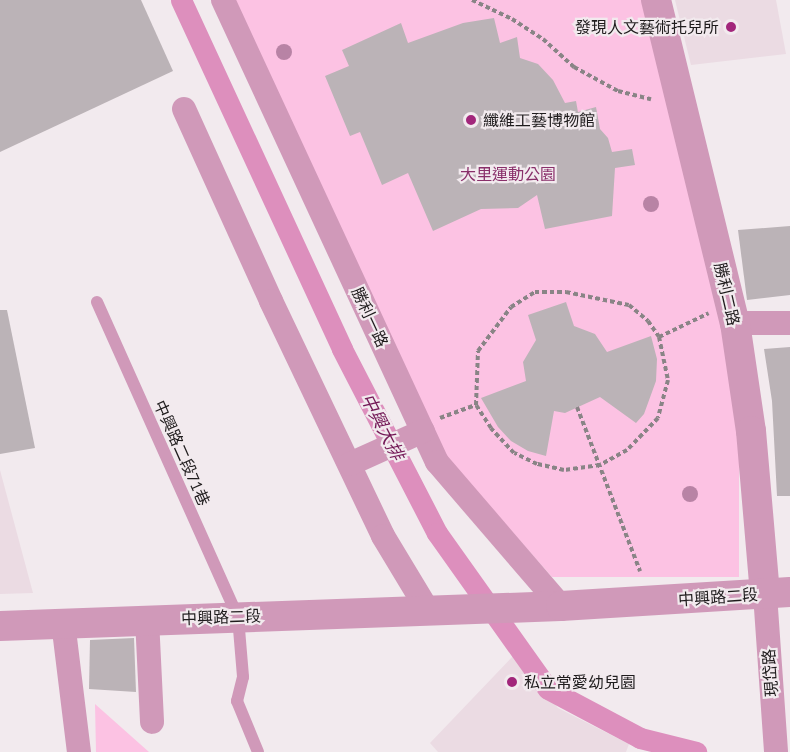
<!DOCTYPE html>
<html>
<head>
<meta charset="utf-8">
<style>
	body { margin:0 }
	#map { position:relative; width:790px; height:752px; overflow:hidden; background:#f2eaee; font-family:"PT Sans","Noto Sans TC",sans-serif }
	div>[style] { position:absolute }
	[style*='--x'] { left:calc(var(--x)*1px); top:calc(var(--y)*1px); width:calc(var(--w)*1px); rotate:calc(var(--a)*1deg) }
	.built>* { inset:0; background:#ebdbe3 }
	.green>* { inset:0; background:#fcc2e3 }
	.canal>* { height:21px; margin:-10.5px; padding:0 10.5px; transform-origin:10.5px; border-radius:10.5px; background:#dd8fbd }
	.building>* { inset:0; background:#bbb3b7 }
	.path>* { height:4px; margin-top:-2px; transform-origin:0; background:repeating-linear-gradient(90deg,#898486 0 4.5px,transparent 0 7.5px) }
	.service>* { height:12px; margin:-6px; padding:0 6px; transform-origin:6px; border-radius:6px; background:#d099b9 }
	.minor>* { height:24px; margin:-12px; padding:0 12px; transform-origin:12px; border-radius:12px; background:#d099b9 }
	.tertiary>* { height:30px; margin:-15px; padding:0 15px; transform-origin:15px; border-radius:15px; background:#d099b9 }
	.trees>* { width:16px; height:16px; margin:-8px; border-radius:50%; background:#b883a5 }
	.dots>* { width:16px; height:16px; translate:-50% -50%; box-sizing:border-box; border:3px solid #f2eaee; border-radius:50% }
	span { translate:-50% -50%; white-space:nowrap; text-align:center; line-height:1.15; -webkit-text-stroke:4.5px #f2eaee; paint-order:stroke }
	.poi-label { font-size:16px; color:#1f1c1d }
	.right { translate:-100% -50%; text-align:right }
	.left { translate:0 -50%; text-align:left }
	.park-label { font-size:16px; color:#892f6a }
	.street-label { font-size:16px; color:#1f1c1d }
	.water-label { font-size:18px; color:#731856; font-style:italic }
</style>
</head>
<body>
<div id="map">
	<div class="built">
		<div style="clip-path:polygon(675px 0,776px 0,786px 54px,691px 65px)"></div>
		<div style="clip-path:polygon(0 470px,33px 593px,0 594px)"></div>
		<div style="clip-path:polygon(513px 656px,558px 708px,629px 744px,626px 752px,438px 752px,430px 743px)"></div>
	</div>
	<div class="green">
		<div style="clip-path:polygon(235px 0,643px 0,725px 320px,739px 431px,739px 577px,552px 577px,447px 458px)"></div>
		<div style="clip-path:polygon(95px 704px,149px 752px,96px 752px)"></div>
	</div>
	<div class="canal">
		<div style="--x:181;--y:0;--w:384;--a:65.2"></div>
		<div style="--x:342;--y:349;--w:207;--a:62.7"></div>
		<div style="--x:437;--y:533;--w:191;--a:54.6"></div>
		<div style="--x:548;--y:689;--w:104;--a:28"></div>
		<div style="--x:640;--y:738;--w:58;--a:14"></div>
	</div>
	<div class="building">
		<div style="clip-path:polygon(0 0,141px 0,173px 71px,0 152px)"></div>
		<div style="clip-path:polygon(494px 18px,500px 43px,517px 37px,520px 58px,538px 64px,553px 80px,565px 103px,576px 101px,578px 112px,596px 107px,600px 129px,608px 138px,612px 152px,632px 149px,635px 165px,615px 168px,612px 216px,545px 229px,537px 195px,518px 208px,481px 209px,433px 231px,408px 173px,382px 185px,360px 132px,350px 136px,325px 76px,349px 66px,342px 50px,401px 23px,408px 43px,463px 23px)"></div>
		<div style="clip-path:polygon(790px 226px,790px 295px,747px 300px,738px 230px)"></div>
		<div style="clip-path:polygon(566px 302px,574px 326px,595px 334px,607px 352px,651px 336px,657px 359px,656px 381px,644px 414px,636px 423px,600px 397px,565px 413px,554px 411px,546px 456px,528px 451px,511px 441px,498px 427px,481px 398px,526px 381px,523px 362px,536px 340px,528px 315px)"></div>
		<div style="clip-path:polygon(0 310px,7px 310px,35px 448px,0 454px)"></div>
		<div style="clip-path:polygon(790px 347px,790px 496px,777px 496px,772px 401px,764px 349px)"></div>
		<div style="clip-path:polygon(134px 638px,136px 692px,89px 689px,90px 640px)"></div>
	</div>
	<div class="path">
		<div style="--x:472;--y:0;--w:44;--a:25.4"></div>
		<div style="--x:512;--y:19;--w:37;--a:33"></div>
		<div style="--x:543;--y:39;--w:42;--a:42.1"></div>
		<div style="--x:574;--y:67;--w:50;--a:28.6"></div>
		<div style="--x:618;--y:91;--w:34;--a:14"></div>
		<div style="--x:659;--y:337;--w:44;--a:78.2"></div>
		<div style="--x:668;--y:380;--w:39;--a:105"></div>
		<div style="--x:658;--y:418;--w:45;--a:134.1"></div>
		<div style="--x:627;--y:450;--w:31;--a:151"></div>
		<div style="--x:600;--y:465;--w:36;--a:172"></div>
		<div style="--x:564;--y:470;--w:28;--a:-167"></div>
		<div style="--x:537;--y:464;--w:25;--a:-154"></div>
		<div style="--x:514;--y:453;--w:34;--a:-133"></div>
		<div style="--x:491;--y:428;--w:27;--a:-123"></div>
		<div style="--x:476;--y:405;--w:54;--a:-87.9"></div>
		<div style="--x:478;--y:351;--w:55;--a:-53.1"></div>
		<div style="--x:511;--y:307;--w:28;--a:-32"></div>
		<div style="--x:535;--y:292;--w:31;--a:0"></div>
		<div style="--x:566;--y:292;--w:64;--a:11.7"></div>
		<div style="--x:629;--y:305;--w:25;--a:40"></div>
		<div style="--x:648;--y:321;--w:19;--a:55"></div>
		<div style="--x:659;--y:337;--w:55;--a:-25.6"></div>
		<div style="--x:577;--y:407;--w:176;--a:69"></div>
		<div style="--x:440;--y:418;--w:38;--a:-20"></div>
	</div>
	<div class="service">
		<div style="--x:97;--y:302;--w:345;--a:65.9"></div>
		<div style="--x:238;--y:617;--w:60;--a:85.2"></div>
		<div style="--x:243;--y:677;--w:25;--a:104"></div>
		<div style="--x:237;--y:701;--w:55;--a:67.6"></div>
	</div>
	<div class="minor">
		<div style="--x:223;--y:0;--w:509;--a:65.15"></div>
		<div style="--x:437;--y:462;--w:190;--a:49.3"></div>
		<div style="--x:184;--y:109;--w:211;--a:65.6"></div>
		<div style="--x:271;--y:301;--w:260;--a:64.5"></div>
		<div style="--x:383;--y:536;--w:85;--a:58.9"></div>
		<div style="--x:735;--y:323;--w:55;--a:0"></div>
		<div style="--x:350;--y:464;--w:80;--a:-24.3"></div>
		<div style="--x:765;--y:594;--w:158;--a:86"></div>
		<div style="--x:147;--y:619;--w:103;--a:87.2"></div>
		<div style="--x:63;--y:622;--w:131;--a:83"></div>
	</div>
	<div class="tertiary">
		<div style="--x:656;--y:0;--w:333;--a:76.3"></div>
		<div style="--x:735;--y:323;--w:109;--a:81.6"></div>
		<div style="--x:751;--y:431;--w:164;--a:85.1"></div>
		<div style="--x:0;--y:626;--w:561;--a:-2.04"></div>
		<div style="--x:561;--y:606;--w:229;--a:-3.5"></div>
	</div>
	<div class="trees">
		<div style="left:284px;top:52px"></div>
		<div style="left:651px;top:204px"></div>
		<div style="left:690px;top:494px"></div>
	</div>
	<div class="dots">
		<div style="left:731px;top:27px;background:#a2267b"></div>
		<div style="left:471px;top:120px;background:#a2267b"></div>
		<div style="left:512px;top:682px;background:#a2267b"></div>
	</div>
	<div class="poi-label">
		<span class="right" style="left:719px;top:27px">發現人文藝術托兒所</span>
		<span class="left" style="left:483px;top:120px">纖維工藝博物館</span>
		<span class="left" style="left:524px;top:682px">私立常愛幼兒園</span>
	</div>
	<div class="park-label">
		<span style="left:508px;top:174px">大里運動公園</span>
	</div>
	<div class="street-label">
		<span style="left:727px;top:294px;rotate:77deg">勝利二路</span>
		<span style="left:370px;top:317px;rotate:65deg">勝利一路</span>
		<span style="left:182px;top:453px;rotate:66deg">中興路二段71巷</span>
		<span style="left:718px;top:597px;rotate:-4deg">中興路二段</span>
		<span style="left:221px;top:617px;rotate:-2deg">中興路二段</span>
		<span style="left:770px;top:673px;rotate:-94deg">現岱路</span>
	</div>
	<div class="water-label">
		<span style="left:382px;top:427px;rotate:63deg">中興大排</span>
	</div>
</div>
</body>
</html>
